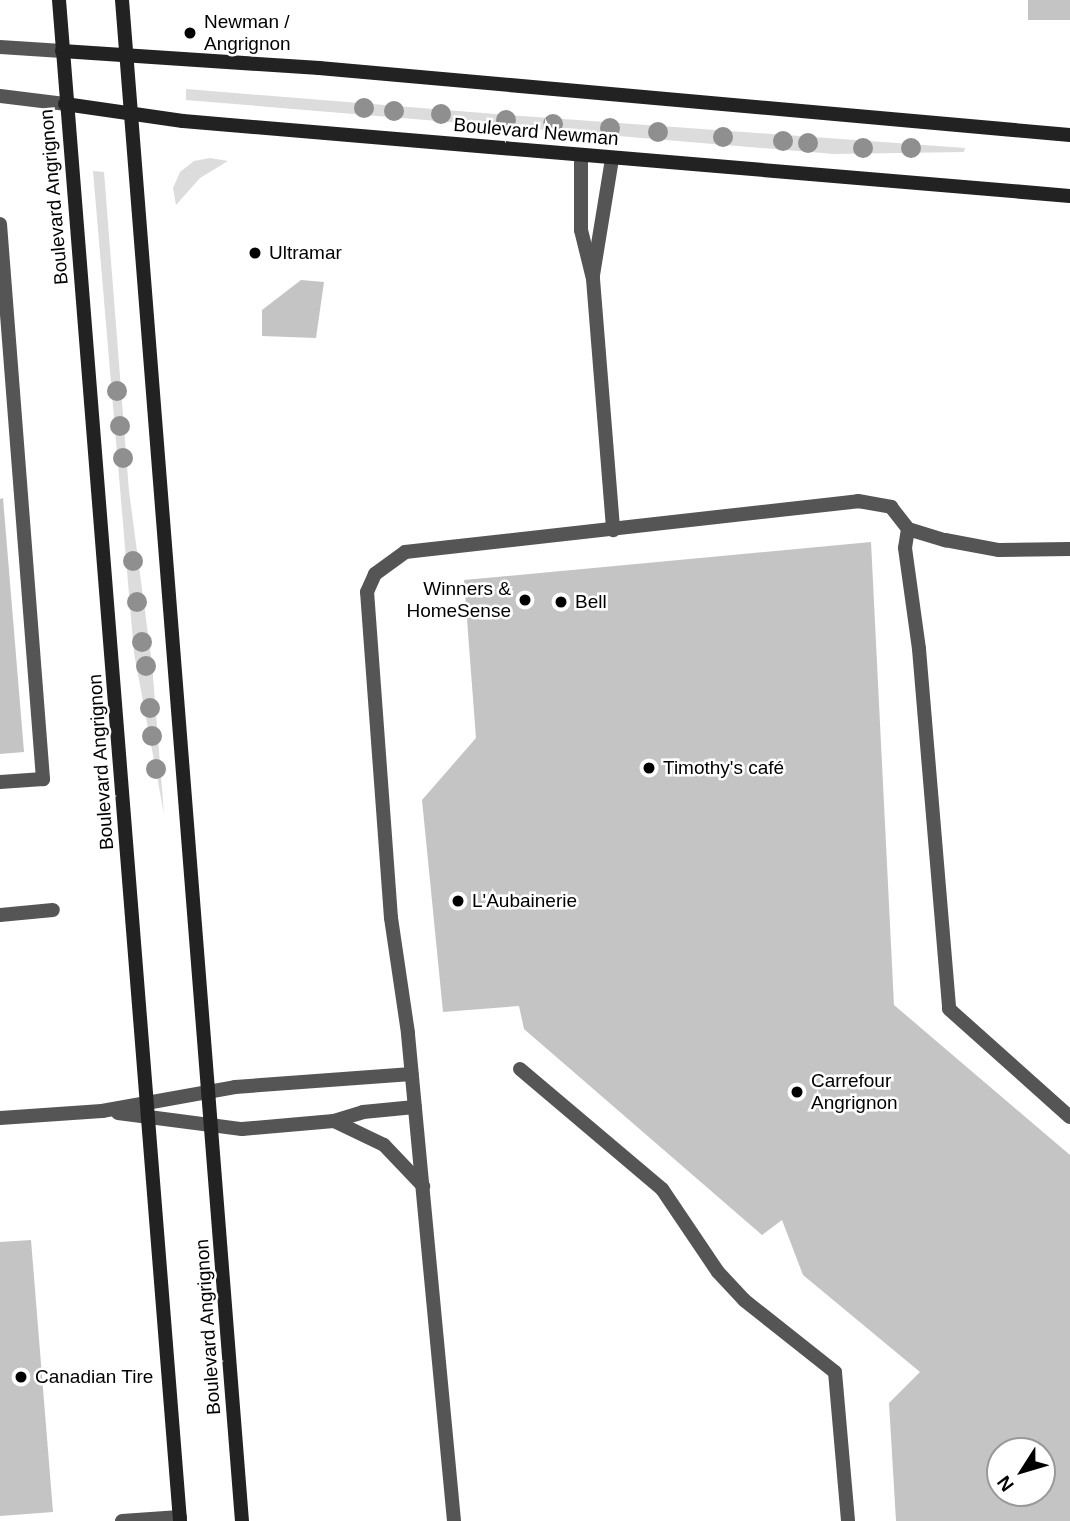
<!DOCTYPE html>
<html>
<head>
<meta charset="utf-8">
<style>
	body { margin:0 }
	#map { position:relative; width:1070px; height:1521px; overflow:hidden; background:#fff; font-family:Arial,sans-serif }
	div>[style] { position:absolute }
	[style*='--x'] { left:calc(var(--x)*1px); top:calc(var(--y)*1px); width:calc(var(--w)*1px); rotate:calc(var(--a)*1deg) }
	.green>* { inset:0; background:#dcdcdc }
	.building>* { inset:0; background:#c4c4c4 }
	.service>* { height:14px; margin:-7px; padding:0 7px; transform-origin:7px; border-radius:7px; background:#555 }
	.tertiary>* { height:14px; margin:-7px; padding:0 7px; transform-origin:7px; border-radius:7px; background:#555 }
	.secondary>* { height:14px; margin:-7px; padding:0 7px; transform-origin:7px; border-radius:7px; background:#222 }
	.trees>* { width:20px; height:20px; margin:-10px; border-radius:50%; background:#8f8f8f }
	.dots>* { width:19px; height:19px; translate:-50% -50%; box-sizing:border-box; border:4px solid #fff; border-radius:50% }
	span { translate:-50% -50%; white-space:nowrap; text-align:center; line-height:1.15; -webkit-text-stroke:5px #fff; paint-order:stroke }
	.poi-label { font-size:19px; color:#000 }
	.left { translate:0 -50%; text-align:left }
	.right { translate:-100% -50%; text-align:right }
	.street-label { font-size:19px; color:#000 }
	.north { position:absolute; left:986px; top:1437px; width:70px; height:70px; box-sizing:border-box; background:#fff; border:2px solid #999; border-radius:50%; rotate:233deg; font-size:19px; font-weight:700; line-height:28px; text-align:center; color:#000 }
	.north::after { content:''; display:block; margin:auto; width:24px; height:32px; background:#000; clip-path:polygon(50% 0,100% 100%,50% 72%,0 100%) }
</style>
</head>
<body>
<div id="map">
	<div class="green">
		<div style="clip-path:polygon(186px 89px,508px 115px,965px 148px,964px 152px,834px 154px,186px 100px)"></div>
		<div style="clip-path:polygon(210px 158px,228px 161px,200px 178px,176px 205px,173px 188px,180px 172px,194px 161px)"></div>
		<div style="clip-path:polygon(93px 171px,104px 172px,129px 491px,152px 664px,164px 814px,134px 653px)"></div>
	</div>
	<div class="building">
		<div style="clip-path:polygon(1028px 0,1070px 0,1070px 20px,1028px 20px)"></div>
		<div style="clip-path:polygon(301px 280px,324px 282px,316px 338px,262px 336px,262px 310px)"></div>
		<div style="clip-path:polygon(3px 498px,24px 752px,0 754px,0 499px)"></div>
		<div style="clip-path:polygon(evenodd,871px 542px,894px 1005px,1070px 1155px,1070px 1521px,896px 1521px,889px 1403px,920px 1372px,803px 1275px,782px 1220px,762px 1235px,524px 1029px,519px 1006px,443px 1012px,422px 800px,476px 738px,464px 580px,871px 542px,1000px 1451px,1042px 1451px,1042px 1493px,1000px 1493px,1000px 1451px)"></div>
		<div style="clip-path:polygon(31px 1240px,53px 1512px,0 1516px,0 1242px)"></div>
	</div>
	<div class="service">
		<div style="--x:581;--y:156;--w:74;--a:90"></div>
		<div style="--x:581;--y:230;--w:50;--a:76.2"></div>
		<div style="--x:593;--y:279;--w:252;--a:85.4"></div>
		<div style="--x:0;--y:224;--w:557;--a:85.57"></div>
		<div style="--x:43;--y:779;--w:43;--a:176"></div>
		<div style="--x:593;--y:275;--w:118;--a:-80.7"></div>
		<div style="--x:908;--y:529;--w:19;--a:99"></div>
		<div style="--x:905;--y:548;--w:102;--a:82.1"></div>
		<div style="--x:919;--y:649;--w:361;--a:85.2"></div>
		<div style="--x:949;--y:1009;--w:162;--a:41.8"></div>
		<div style="--x:0;--y:915;--w:53;--a:-5.4"></div>
		<div style="--x:520;--y:1069;--w:186;--a:40.2"></div>
		<div style="--x:662;--y:1189;--w:100;--a:56"></div>
		<div style="--x:718;--y:1272;--w:38;--a:47"></div>
		<div style="--x:744;--y:1300;--w:116;--a:38.4"></div>
		<div style="--x:835;--y:1372;--w:150;--a:85"></div>
		<div style="--x:118;--y:1113;--w:125;--a:7.4"></div>
		<div style="--x:242;--y:1129;--w:92;--a:-5"></div>
		<div style="--x:334;--y:1121;--w:30;--a:-17"></div>
		<div style="--x:363;--y:1112;--w:52;--a:-5.5"></div>
		<div style="--x:0;--y:1118;--w:102;--a:-3.9"></div>
		<div style="--x:102;--y:1111;--w:135;--a:-10.2"></div>
		<div style="--x:235;--y:1087;--w:177;--a:-4.2"></div>
		<div style="--x:334;--y:1121;--w:55;--a:25.6"></div>
		<div style="--x:384;--y:1145;--w:57;--a:46.4"></div>
		<div style="--x:122;--y:1521;--w:58;--a:-3.9"></div>
		<div style="--x:454;--y:1521;--w:490;--a:-95.4"></div>
		<div style="--x:408;--y:1033;--w:116;--a:-98.4"></div>
		<div style="--x:391;--y:918;--w:327;--a:-94.2"></div>
		<div style="--x:367;--y:592;--w:20;--a:-66"></div>
		<div style="--x:375;--y:574;--w:37;--a:-36"></div>
		<div style="--x:405;--y:552;--w:456;--a:-6.4"></div>
		<div style="--x:858;--y:501;--w:34;--a:10"></div>
		<div style="--x:891;--y:507;--w:28;--a:52"></div>
		<div style="--x:908;--y:529;--w:39;--a:17"></div>
		<div style="--x:945;--y:540;--w:55;--a:10.5"></div>
		<div style="--x:999;--y:550;--w:71;--a:-0.8"></div>
	</div>
	<div class="tertiary">
		<div style="--x:0;--y:47;--w:62;--a:3.7"></div>
		<div style="--x:0;--y:96;--w:65;--a:7"></div>
	</div>
	<div class="secondary">
		<div style="--x:59;--y:0;--w:1526;--a:85.45"></div>
		<div style="--x:122;--y:0;--w:1526;--a:85.49"></div>
		<div style="--x:62;--y:51;--w:258;--a:3.8"></div>
		<div style="--x:319;--y:68;--w:754;--a:5.1"></div>
		<div style="--x:65;--y:104;--w:119;--a:8.2"></div>
		<div style="--x:183;--y:121;--w:890;--a:4.83"></div>
	</div>
	<div class="trees">
		<div style="left:364px;top:108px"></div>
		<div style="left:394px;top:111px"></div>
		<div style="left:441px;top:114px"></div>
		<div style="left:506px;top:120px"></div>
		<div style="left:553px;top:124px"></div>
		<div style="left:610px;top:128px"></div>
		<div style="left:658px;top:132px"></div>
		<div style="left:723px;top:137px"></div>
		<div style="left:783px;top:141px"></div>
		<div style="left:808px;top:143px"></div>
		<div style="left:863px;top:148px"></div>
		<div style="left:911px;top:148px"></div>
		<div style="left:117px;top:391px"></div>
		<div style="left:120px;top:426px"></div>
		<div style="left:123px;top:458px"></div>
		<div style="left:133px;top:561px"></div>
		<div style="left:137px;top:602px"></div>
		<div style="left:142px;top:642px"></div>
		<div style="left:146px;top:666px"></div>
		<div style="left:150px;top:708px"></div>
		<div style="left:152px;top:736px"></div>
		<div style="left:156px;top:769px"></div>
	</div>
	<div class="dots">
		<div style="left:190px;top:33px;background:#000"></div>
		<div style="left:255px;top:253px;background:#000"></div>
		<div style="left:525px;top:600px;background:#000"></div>
		<div style="left:561px;top:602px;background:#000"></div>
		<div style="left:649px;top:768px;background:#000"></div>
		<div style="left:458px;top:901px;background:#000"></div>
		<div style="left:797px;top:1092px;background:#000"></div>
		<div style="left:21px;top:1377px;background:#000"></div>
	</div>
	<div class="poi-label">
		<span class="left" style="left:204px;top:33px">Newman /<br>Angrignon</span>
		<span class="left" style="left:269px;top:253px">Ultramar</span>
		<span class="right" style="left:511px;top:600px">Winners &amp;<br>HomeSense</span>
		<span class="left" style="left:575px;top:602px">Bell</span>
		<span class="left" style="left:663px;top:768px">Timothy's café</span>
		<span class="left" style="left:472px;top:901px">L'Aubainerie</span>
		<span class="left" style="left:811px;top:1092px">Carrefour<br>Angrignon</span>
		<span class="left" style="left:35px;top:1377px">Canadian Tire</span>
	</div>
	<div class="street-label">
		<span style="left:536px;top:132px;rotate:5deg">Boulevard Newman</span>
		<span style="left:54px;top:197px;rotate:-95deg">Boulevard Angrignon</span>
		<span style="left:101px;top:762px;rotate:-94deg">Boulevard Angrignon</span>
		<span style="left:208px;top:1327px;rotate:-94deg">Boulevard Angrignon</span>
	</div>
	<div class="north">N</div>
</div>
</body>
</html>
